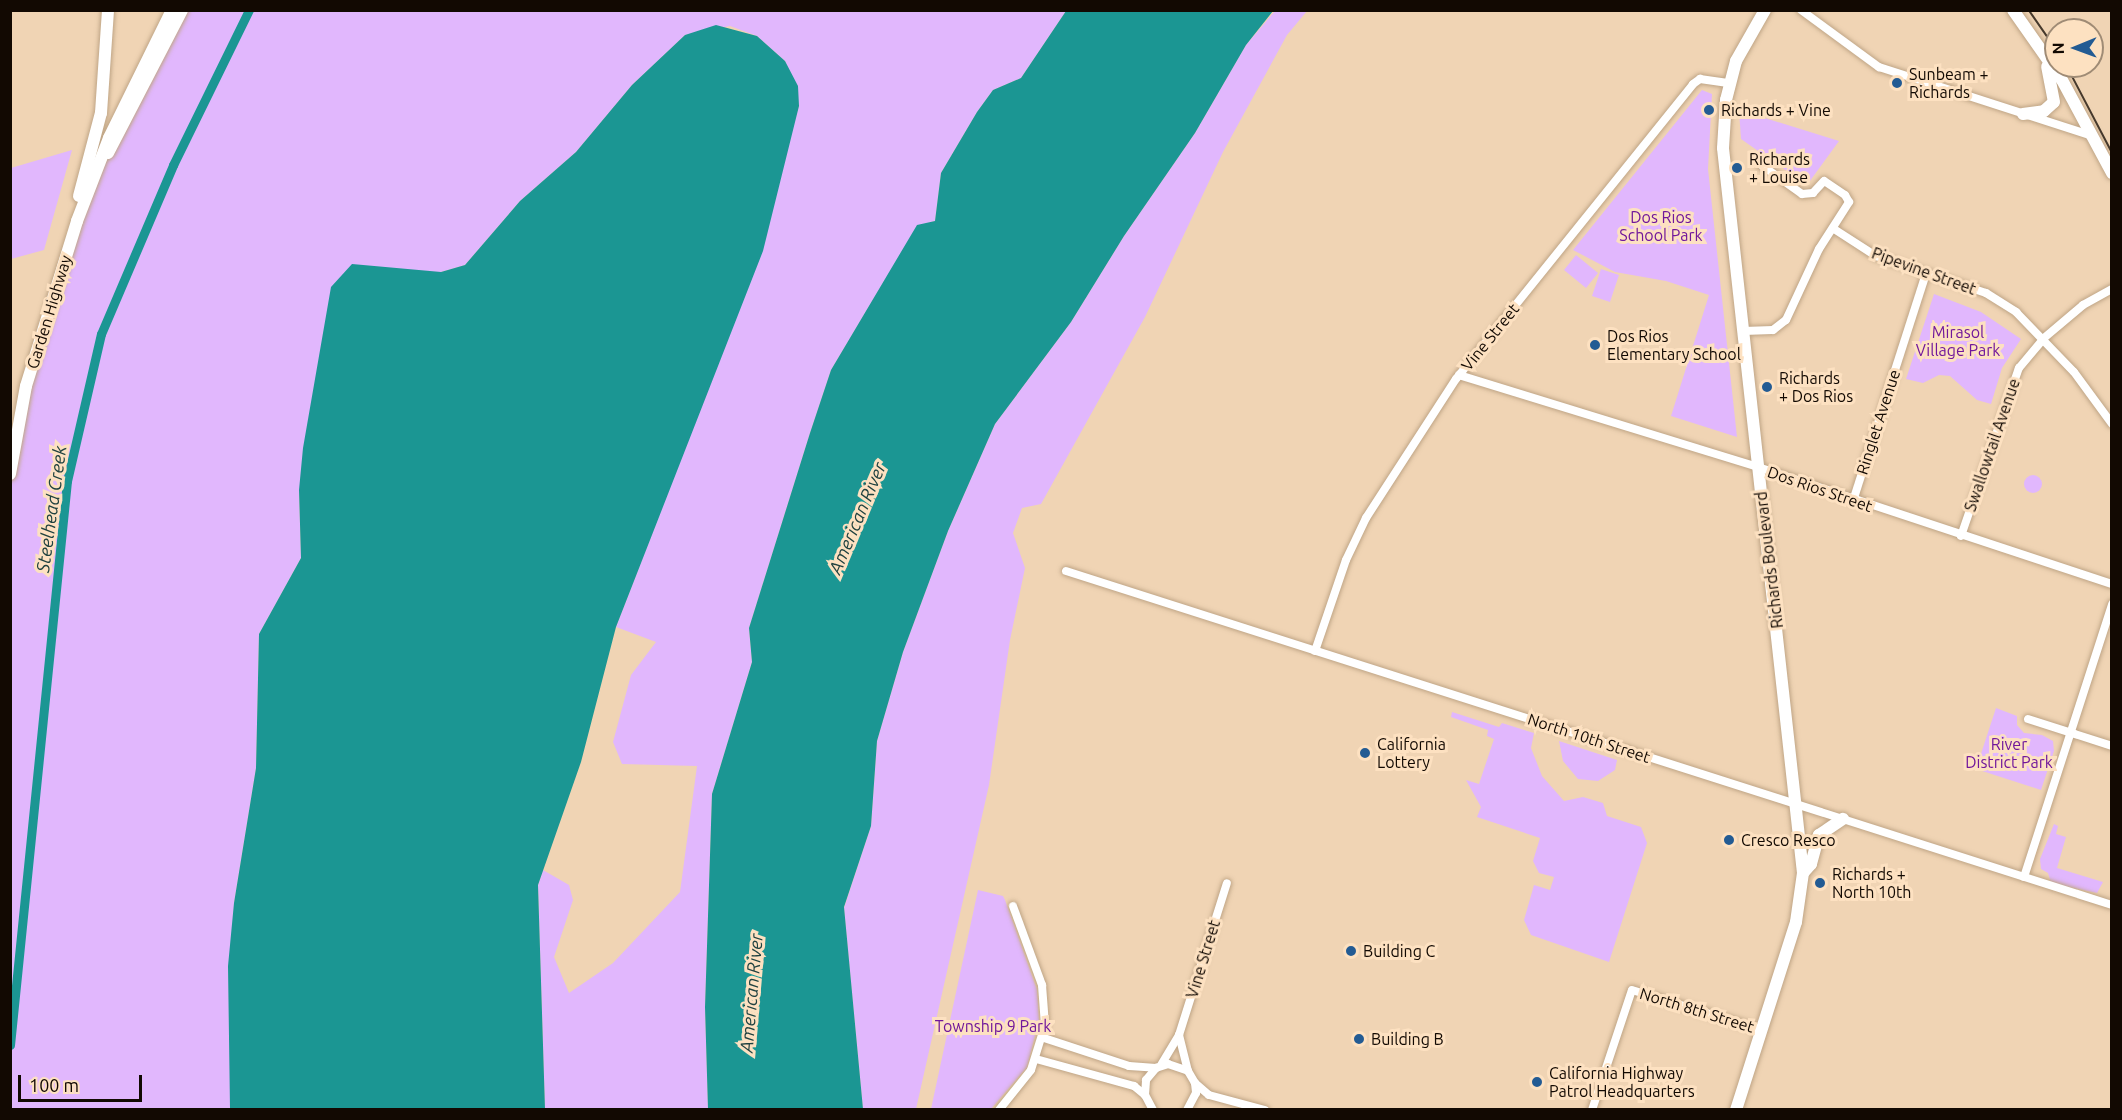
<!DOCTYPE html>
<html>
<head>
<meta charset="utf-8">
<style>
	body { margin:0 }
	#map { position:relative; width:2122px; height:1120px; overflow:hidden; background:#f0d4b4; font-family:Ubuntu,sans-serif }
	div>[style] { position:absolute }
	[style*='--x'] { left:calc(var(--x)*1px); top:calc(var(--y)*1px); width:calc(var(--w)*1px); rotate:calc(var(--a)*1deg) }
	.green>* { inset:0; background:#e1b7fd }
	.round { border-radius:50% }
	.water>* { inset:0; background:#1b9693 }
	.canal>* { height:9px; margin:-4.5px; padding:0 4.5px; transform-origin:4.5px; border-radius:4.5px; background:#1b9693 }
	.roads { filter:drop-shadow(0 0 2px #bfa586) drop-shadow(0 0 2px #bfa586) }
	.street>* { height:8px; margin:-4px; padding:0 4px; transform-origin:4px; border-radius:4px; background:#fff }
	.primary>* { height:12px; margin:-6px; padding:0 6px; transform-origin:6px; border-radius:6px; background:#fff }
	.tram>* { height:1.5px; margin:-0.75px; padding:0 0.75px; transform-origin:0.75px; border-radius:0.75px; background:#46392c }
	.dots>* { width:16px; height:16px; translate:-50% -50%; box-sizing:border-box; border:3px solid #fde1c1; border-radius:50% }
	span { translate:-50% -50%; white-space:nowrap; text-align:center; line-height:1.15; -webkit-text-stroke:6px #fde1c1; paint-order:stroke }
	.poi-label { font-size:16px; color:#120902 }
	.left { translate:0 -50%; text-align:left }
	.park-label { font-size:16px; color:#71179b }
	.street-label { font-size:16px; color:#120902 }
	.water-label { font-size:18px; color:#204240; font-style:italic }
	.frame { position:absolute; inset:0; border:12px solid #120902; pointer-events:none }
	.north { position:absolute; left:2044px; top:18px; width:60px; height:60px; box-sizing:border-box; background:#fde1c1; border:2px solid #9f8b75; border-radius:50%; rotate:269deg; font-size:16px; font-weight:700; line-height:24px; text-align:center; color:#120902 }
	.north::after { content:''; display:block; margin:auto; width:21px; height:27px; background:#235b93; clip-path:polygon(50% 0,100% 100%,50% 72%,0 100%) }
	.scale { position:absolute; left:18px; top:1075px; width:124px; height:27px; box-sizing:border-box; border:3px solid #120902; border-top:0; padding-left:8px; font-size:18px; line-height:21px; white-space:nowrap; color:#120902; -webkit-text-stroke:4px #fde1c1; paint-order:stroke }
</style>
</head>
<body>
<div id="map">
	<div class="green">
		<div style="clip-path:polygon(179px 11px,1066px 11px,1021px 78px,993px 90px,977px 112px,941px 173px,935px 221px,917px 226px,831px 370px,810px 433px,749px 628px,752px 662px,712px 794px,705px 1007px,708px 1109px,545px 1109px,538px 885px,543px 870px,569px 885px,573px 900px,554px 957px,569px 993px,613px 963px,680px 892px,697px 766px,622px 764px,613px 742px,631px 675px,656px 642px,616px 627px,724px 347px,799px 106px,785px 61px,757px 36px,730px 26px,685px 35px,632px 85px,576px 152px,520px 201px,465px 265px,441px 272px,299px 490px,301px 558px,259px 634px,256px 768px,234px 903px,230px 1109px,11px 1110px,11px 487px,33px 361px,92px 181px)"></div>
		<div style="clip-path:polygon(1275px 11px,1307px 11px,1287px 35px,1223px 152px,1145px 317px,1041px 504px,1022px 508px,1013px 533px,1025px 568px,1010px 640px,989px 785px,916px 1109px,863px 1109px,844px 908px,871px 826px,877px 741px,903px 652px,948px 531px,995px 424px,1071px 322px,1124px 236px,1195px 133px,1246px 45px)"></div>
		<div style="clip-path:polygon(1702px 90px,1712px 94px,1708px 169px,1737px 437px,1671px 416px,1709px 295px,1666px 281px,1615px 272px,1573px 250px)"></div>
		<div style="clip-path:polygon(1739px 110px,1839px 141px,1807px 185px,1741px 139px)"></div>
		<div style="clip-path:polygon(72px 150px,44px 250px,11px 259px,11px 168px)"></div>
		<div style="clip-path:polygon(1576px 255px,1598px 273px,1586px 288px,1564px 270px)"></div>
		<div style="clip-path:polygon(1601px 269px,1619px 275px,1610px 302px,1592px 296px)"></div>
		<div style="clip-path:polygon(1934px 294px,1981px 312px,2021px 339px,2002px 368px,1991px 404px,1977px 400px,1950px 376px,1939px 375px,1923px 383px,1906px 379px)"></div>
		<div class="round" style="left:2024px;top:475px;width:18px;height:18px"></div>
		<div style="clip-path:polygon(1996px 708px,2017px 716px,2017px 725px,2024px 733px,2042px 735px,2053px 741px,2054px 751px,2041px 790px,1976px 769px)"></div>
		<div style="clip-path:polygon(1452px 712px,1499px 727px,1502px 723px,1534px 733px,1531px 748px,1542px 776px,1564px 801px,1583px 797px,1603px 803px,1607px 816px,1641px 827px,1647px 843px,1609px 962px,1531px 935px,1524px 920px,1534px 885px,1550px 890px,1554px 877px,1539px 873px,1533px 861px,1540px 838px,1477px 817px,1481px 807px,1466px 780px,1479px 784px,1494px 739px,1487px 736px,1488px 730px,1451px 717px)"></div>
		<div style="clip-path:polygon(1559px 741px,1617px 760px,1615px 770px,1598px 781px,1578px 779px,1563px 761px)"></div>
		<div style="clip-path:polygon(2054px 824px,2058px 826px,2056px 834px,2066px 837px,2057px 868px,2103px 882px,2097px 893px,2051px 883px,2048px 873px,2041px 869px,2040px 859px)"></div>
		<div style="clip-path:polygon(978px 890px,1003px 896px,1005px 900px,1037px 990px,1039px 1020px,1027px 1067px,991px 1109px,931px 1109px)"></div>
	</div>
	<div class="water">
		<div style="clip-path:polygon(1066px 11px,1273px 11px,1246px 45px,1195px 133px,1124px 236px,1071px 322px,995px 424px,948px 531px,903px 652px,877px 741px,871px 826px,844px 907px,863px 1109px,708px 1109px,705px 1007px,712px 794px,752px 662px,749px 628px,810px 433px,831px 370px,917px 225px,935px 221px,941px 173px,977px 112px,993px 90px,1021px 78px)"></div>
		<div style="clip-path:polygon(716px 25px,757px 36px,785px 61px,798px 86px,799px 106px,763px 251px,616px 627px,581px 762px,538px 885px,545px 1109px,230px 1109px,228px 966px,234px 903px,256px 768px,259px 634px,301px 558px,299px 490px,303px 448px,331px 287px,352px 264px,441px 272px,465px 265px,520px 201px,576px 152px,632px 85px,685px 35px)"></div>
	</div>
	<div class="canal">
		<div style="--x:10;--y:1045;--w:567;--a:-84.23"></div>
		<div style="--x:67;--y:481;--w:151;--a:-77"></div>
		<div style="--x:101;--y:334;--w:184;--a:-66.9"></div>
		<div style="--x:173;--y:165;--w:173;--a:-63.9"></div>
	</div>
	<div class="roads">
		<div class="street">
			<div style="--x:1801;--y:10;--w:97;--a:36.2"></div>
			<div style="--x:1879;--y:67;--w:225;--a:17.9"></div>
			<div style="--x:1834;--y:229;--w:50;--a:32.7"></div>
			<div style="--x:1876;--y:256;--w:116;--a:18.6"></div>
			<div style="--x:1986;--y:293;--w:36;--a:32"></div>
			<div style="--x:2016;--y:312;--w:83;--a:46"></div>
			<div style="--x:2074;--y:372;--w:64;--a:53.8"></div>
			<div style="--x:1743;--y:331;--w:30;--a:-2"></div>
			<div style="--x:1773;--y:330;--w:16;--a:-38"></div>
			<div style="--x:1786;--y:320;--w:78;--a:-65.1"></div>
			<div style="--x:1819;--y:249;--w:56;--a:-57.4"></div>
			<div style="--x:1849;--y:202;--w:8;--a:-120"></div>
			<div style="--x:1845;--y:195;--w:25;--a:-146"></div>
			<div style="--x:1824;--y:181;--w:16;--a:133"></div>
			<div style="--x:1813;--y:193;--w:11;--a:175"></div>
			<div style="--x:1802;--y:194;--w:52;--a:-144.5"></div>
			<div style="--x:1459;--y:375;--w:313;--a:17.1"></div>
			<div style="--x:1758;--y:467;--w:373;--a:18.3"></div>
			<div style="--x:1853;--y:501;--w:238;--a:-72.2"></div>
			<div style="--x:1961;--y:536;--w:178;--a:-71"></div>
			<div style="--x:2019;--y:368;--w:39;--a:-50"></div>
			<div style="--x:2044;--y:338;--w:51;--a:-40.2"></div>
			<div style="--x:2083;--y:305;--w:33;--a:-29"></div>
			<div style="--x:1066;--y:571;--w:1098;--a:17.71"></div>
			<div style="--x:1315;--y:651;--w:96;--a:-71.2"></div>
			<div style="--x:1346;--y:560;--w:47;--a:-64.5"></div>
			<div style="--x:1366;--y:518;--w:166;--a:-57.1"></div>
			<div style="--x:1456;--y:379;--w:378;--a:-51.2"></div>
			<div style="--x:1693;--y:84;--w:9;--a:-36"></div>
			<div style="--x:1700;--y:79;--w:30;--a:8"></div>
			<div style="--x:2028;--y:719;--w:88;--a:17.8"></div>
			<div style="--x:2024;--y:877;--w:287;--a:-72.1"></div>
			<div style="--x:1179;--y:1035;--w:37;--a:76"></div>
			<div style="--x:1044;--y:1038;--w:89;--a:18.2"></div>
			<div style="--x:1129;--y:1066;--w:27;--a:4"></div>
			<div style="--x:1036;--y:1059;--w:102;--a:15.4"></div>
			<div style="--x:1134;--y:1086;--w:14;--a:39"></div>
			<div style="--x:1161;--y:1065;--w:35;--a:-59"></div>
			<div style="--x:1179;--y:1035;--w:159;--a:-72.5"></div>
			<div style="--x:1195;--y:1083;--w:18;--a:41"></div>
			<div style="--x:1209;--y:1095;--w:58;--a:15"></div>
			<div style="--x:999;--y:1110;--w:51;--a:-51.3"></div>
			<div style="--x:1031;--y:1070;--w:47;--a:-72.7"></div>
			<div style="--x:1045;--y:1025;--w:40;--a:-94.3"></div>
			<div style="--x:1042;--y:985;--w:84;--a:-110.2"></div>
			<div style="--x:1153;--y:1110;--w:17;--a:-118"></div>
			<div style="--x:1145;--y:1095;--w:15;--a:-86"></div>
			<div style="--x:1146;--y:1080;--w:16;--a:-50"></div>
			<div style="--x:1156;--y:1068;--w:13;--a:-18"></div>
			<div style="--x:1168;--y:1064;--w:21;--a:19"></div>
			<div style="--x:1188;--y:1071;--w:14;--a:60"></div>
			<div style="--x:1195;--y:1083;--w:10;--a:84"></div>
			<div style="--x:1196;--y:1093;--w:19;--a:118"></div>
			<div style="--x:1592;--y:1110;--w:126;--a:-71.6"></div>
			<div style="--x:1632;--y:990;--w:136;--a:17.1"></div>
		</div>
		<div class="primary">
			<div style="--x:2013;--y:10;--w:85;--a:55"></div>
			<div style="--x:2062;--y:80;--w:106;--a:61.7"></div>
			<div style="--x:2023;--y:114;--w:21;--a:-8"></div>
			<div style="--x:2044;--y:111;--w:13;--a:-42"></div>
			<div style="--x:2054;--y:102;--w:36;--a:-101"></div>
			<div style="--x:108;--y:153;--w:161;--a:-62.6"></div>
			<div style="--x:79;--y:196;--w:86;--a:-75.2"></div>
			<div style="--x:101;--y:113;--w:103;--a:-86.1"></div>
			<div style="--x:10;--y:474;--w:89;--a:-79.7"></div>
			<div style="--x:26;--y:386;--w:173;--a:-72.8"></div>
			<div style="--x:77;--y:221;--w:89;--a:-68.9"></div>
			<div style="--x:109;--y:138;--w:143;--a:-63.8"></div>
			<div style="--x:1803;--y:873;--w:12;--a:-48"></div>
			<div style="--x:1811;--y:864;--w:30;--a:-75"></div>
			<div style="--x:1819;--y:835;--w:29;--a:-34"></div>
			<div style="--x:1736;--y:1110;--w:197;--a:-72.3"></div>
			<div style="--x:1796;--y:922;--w:49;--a:-81.9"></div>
			<div style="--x:1803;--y:873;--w:729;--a:-96.3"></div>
			<div style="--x:1723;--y:148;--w:48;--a:-86.4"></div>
			<div style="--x:1726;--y:100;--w:40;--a:-75.6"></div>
			<div style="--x:1736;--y:61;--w:59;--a:-60.4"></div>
		</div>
	</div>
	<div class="tram">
		<div style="--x:2029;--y:10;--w:47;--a:55.3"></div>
		<div style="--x:2067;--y:66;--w:97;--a:62.4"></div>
	</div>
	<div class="dots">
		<div style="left:1897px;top:83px;background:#235b93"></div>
		<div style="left:1709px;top:110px;background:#235b93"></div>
		<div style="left:1737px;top:168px;background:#235b93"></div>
		<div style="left:1595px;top:345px;background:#235b93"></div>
		<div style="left:1767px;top:387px;background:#235b93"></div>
		<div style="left:1365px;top:753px;background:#235b93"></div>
		<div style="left:1729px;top:840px;background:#235b93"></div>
		<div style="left:1820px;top:883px;background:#235b93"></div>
		<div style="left:1351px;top:951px;background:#235b93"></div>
		<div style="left:1359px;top:1039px;background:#235b93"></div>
		<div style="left:1537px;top:1082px;background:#235b93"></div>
	</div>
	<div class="poi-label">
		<span class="left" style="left:1909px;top:83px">Sunbeam +<br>Richards</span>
		<span class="left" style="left:1721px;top:110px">Richards + Vine</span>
		<span class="left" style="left:1749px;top:168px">Richards<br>+ Louise</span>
		<span class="left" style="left:1607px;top:345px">Dos Rios<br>Elementary School</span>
		<span class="left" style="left:1779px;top:387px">Richards<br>+ Dos Rios</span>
		<span class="left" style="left:1377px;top:753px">California<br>Lottery</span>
		<span class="left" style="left:1741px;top:840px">Cresco Resco</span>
		<span class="left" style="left:1832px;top:883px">Richards +<br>North 10th</span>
		<span class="left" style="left:1363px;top:951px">Building C</span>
		<span class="left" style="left:1371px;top:1039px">Building B</span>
		<span class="left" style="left:1549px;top:1082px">California Highway<br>Patrol Headquarters</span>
	</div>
	<div class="park-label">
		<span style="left:1661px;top:226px">Dos Rios<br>School Park</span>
		<span style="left:1958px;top:341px">Mirasol<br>Village Park</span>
		<span style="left:2009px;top:753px">River<br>District Park</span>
		<span style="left:993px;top:1026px">Township 9 Park</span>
	</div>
	<div class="street-label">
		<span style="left:1924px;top:271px;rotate:20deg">Pipevine Street</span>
		<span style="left:49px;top:312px;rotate:-73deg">Garden Highway</span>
		<span style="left:1490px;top:337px;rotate:-51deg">Vine Street</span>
		<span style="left:1878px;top:422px;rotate:-72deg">Ringlet Avenue</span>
		<span style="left:1992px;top:445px;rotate:-71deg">Swallowtail Avenue</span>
		<span style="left:1820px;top:489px;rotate:19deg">Dos Rios Street</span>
		<span style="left:1769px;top:560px;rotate:-97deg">Richards Boulevard</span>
		<span style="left:1589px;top:738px;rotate:18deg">North 10th Street</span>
		<span style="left:1203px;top:959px;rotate:-73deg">Vine Street</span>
		<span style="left:1697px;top:1010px;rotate:17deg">North 8th Street</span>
	</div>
	<div class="water-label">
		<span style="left:51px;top:509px;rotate:-82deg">Steelhead Creek</span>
		<span style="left:857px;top:518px;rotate:-67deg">American River</span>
		<span style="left:751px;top:993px;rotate:-85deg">American River</span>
	</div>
	<div class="frame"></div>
	<div class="north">N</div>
	<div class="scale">100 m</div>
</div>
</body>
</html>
